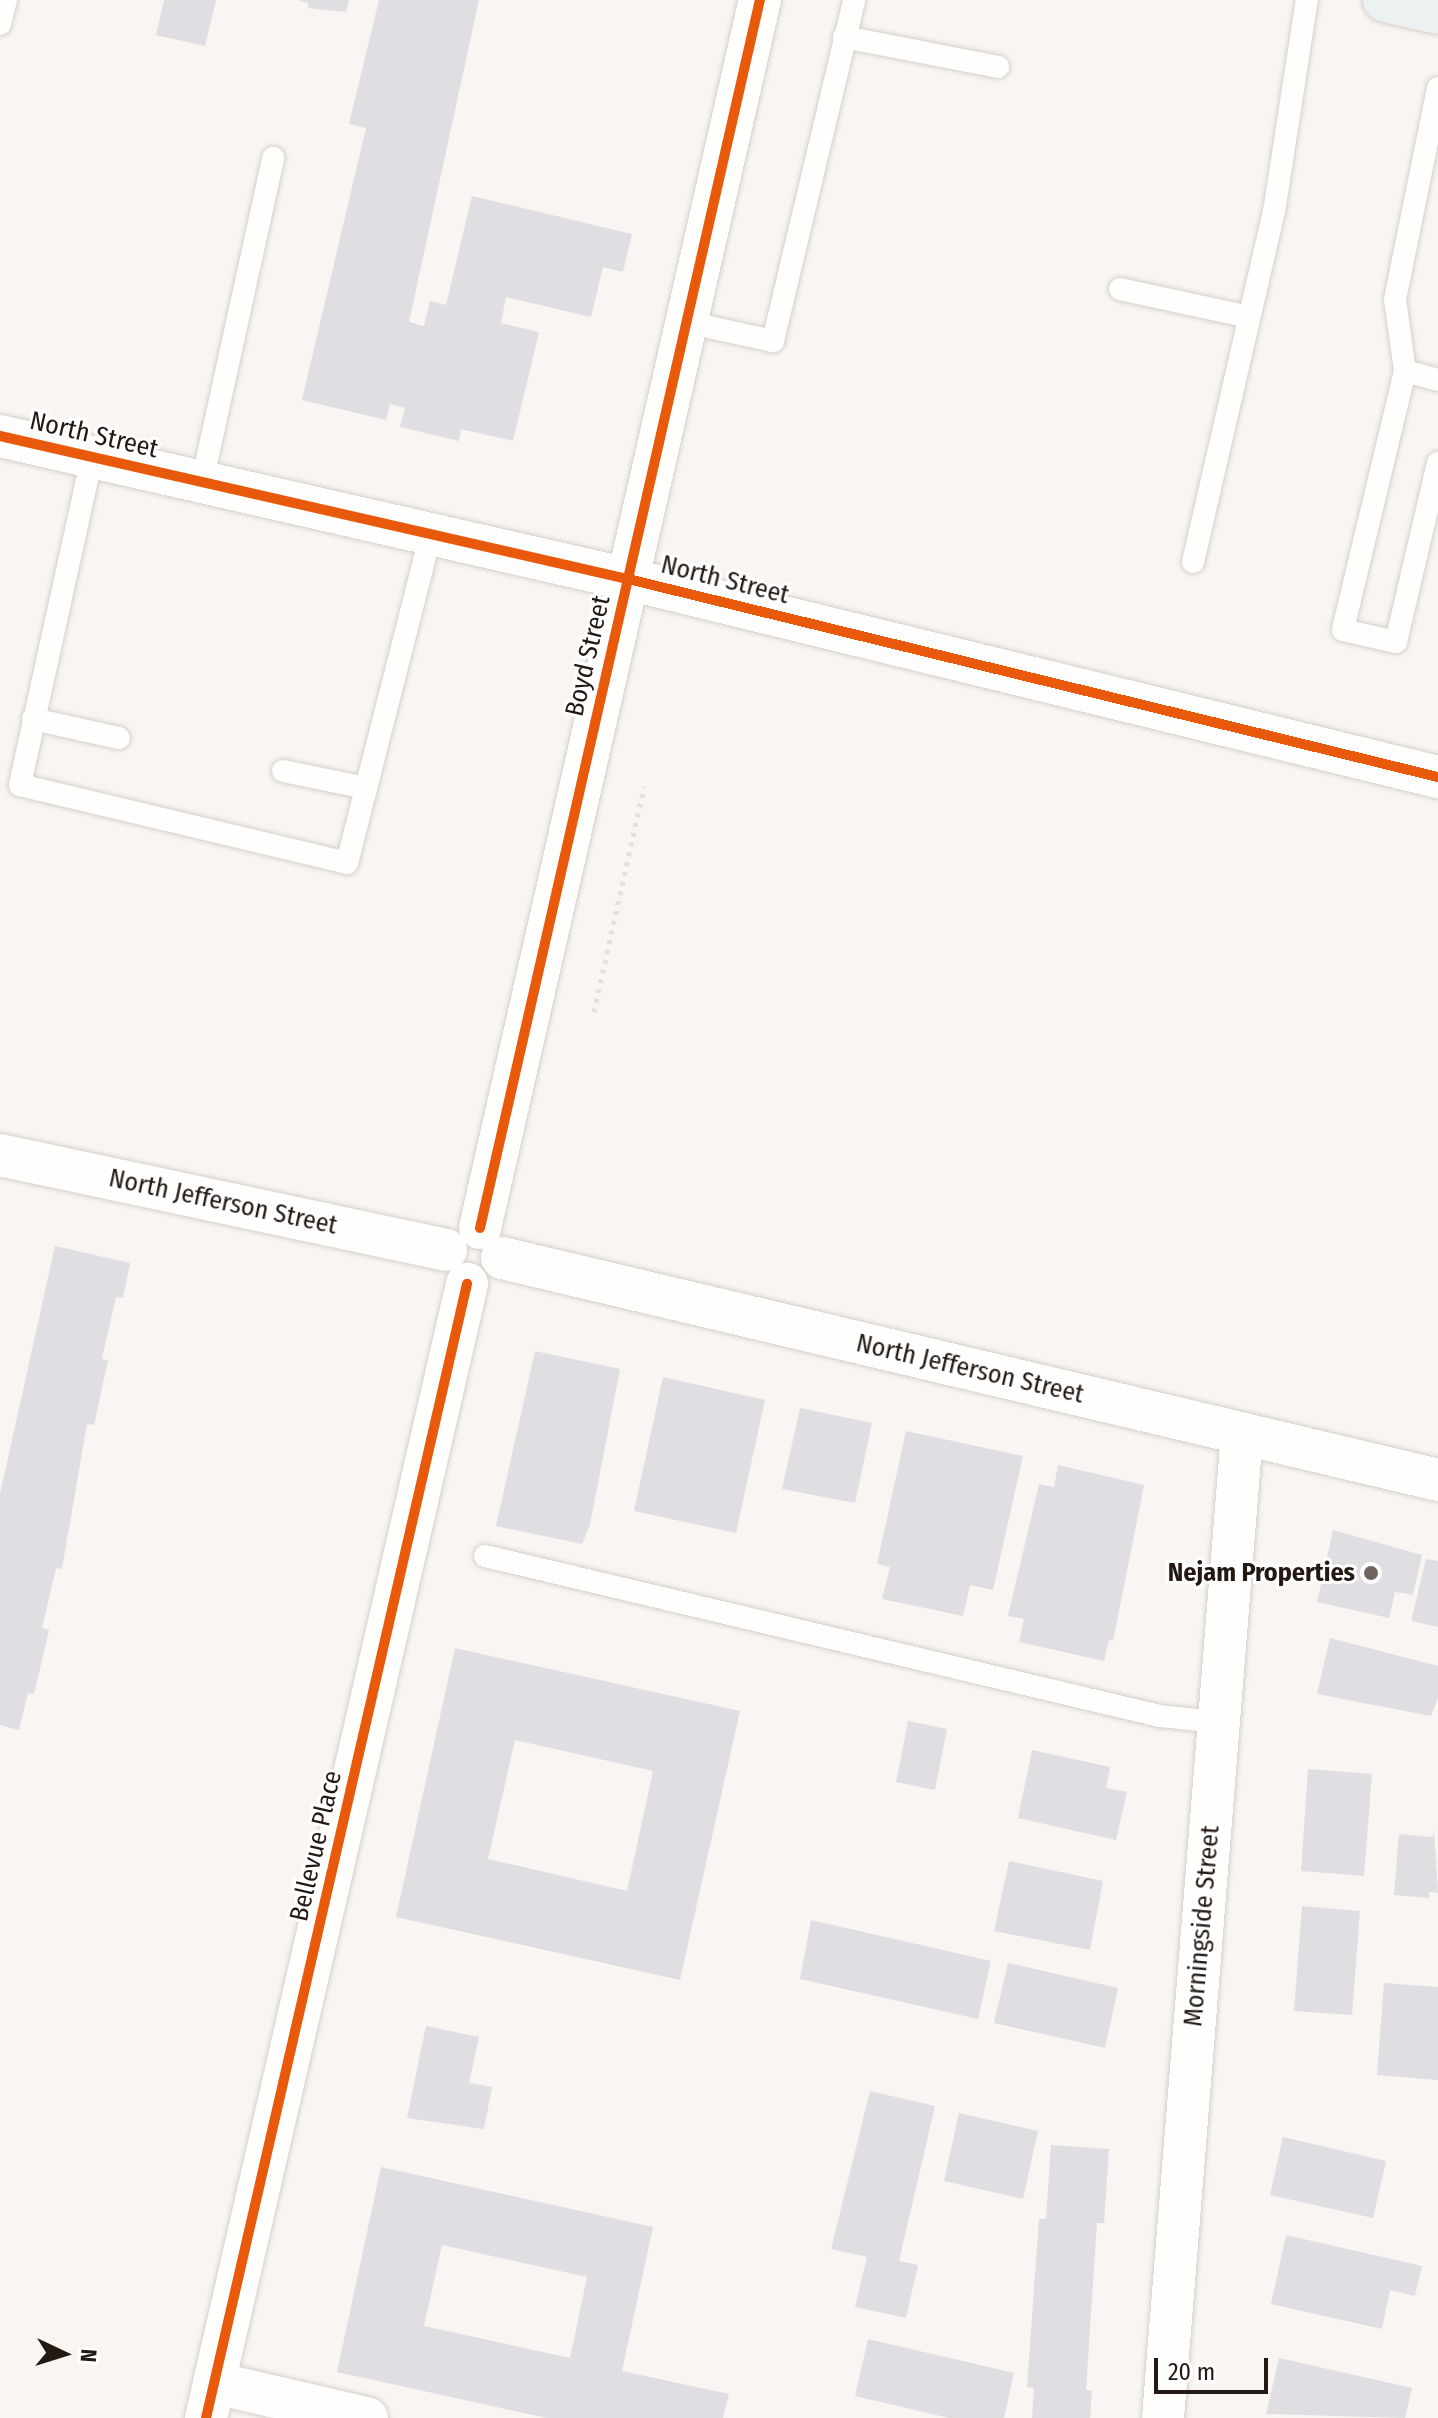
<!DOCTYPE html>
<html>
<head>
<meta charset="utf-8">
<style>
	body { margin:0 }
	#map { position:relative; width:1438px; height:2418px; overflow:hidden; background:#f8f5f2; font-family:"Fira Sans Condensed",sans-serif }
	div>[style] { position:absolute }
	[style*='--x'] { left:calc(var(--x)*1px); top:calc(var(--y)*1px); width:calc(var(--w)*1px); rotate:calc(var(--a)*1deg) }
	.building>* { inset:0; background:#e1dee3 }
	.path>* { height:5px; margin-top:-2.5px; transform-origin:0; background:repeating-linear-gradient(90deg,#e2e1e0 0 4px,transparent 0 10px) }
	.roads { filter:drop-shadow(0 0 2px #d7cfcb) drop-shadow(0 0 2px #d7cfcb) }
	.lane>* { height:22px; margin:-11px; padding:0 11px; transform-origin:11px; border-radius:11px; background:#fefefd }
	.street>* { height:42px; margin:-21px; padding:0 21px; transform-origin:21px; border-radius:21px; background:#fefefd }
	.primary>* { height:44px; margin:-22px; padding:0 22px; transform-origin:22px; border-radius:22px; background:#ebf2f1 }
	.cycleway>* { height:10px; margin:-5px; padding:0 5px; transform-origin:5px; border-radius:5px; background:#e8590c }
	.dots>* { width:22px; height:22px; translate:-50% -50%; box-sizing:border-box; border:4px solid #fff; border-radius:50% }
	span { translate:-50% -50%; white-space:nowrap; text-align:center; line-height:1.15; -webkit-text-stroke:6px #fff; paint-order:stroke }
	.street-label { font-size:26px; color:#231812 }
	.poi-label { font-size:26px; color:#231812; font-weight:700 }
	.right { translate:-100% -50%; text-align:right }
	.north { position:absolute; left:24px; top:2314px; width:80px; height:80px; -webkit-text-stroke:6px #fff; paint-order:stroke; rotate:94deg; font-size:22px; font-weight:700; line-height:32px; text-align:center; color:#231812 }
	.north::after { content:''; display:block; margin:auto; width:28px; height:36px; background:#231812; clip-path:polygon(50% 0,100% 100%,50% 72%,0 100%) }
	.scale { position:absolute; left:1154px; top:2358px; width:114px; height:36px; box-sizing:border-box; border:4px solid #231812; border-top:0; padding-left:10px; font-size:24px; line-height:28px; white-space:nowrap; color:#231812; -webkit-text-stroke:6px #fff; paint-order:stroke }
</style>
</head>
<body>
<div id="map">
	<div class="building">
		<div style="clip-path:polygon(164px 0,216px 0,205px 46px,156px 35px)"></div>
		<div style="clip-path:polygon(299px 0,349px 0,346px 12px,308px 8px,309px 4px)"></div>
		<div style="clip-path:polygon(379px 0,479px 0,409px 322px,424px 326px,430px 301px,446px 305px,472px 196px,632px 234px,623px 272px,603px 267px,591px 317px,506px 297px,501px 323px,539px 332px,513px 441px,461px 429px,459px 441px,400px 427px,405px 408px,390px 404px,386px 420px,302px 400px,366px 128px,349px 124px)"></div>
		<div style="clip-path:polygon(55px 1246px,130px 1263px,123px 1298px,116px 1297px,102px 1359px,108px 1360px,94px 1425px,87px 1424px,62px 1569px,56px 1568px,42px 1628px,49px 1630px,34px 1694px,28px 1693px,19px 1730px,0 1725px,0 1494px)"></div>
		<div style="clip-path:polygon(535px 1351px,620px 1369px,590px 1525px,582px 1544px,496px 1526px)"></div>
		<div style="clip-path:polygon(663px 1377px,765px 1400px,736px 1533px,634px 1511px)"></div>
		<div style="clip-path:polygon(800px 1408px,872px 1423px,855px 1503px,782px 1489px)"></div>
		<div style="clip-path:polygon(906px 1431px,1023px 1456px,993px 1590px,970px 1585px,963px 1616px,882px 1599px,890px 1567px,877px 1564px)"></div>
		<div style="clip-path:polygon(1058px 1465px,1144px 1485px,1113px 1641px,1109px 1640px,1104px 1661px,1019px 1642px,1024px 1619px,1008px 1616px,1039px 1484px,1054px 1487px)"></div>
		<div style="clip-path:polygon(1333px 1530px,1422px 1555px,1413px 1595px,1395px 1592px,1389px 1618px,1317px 1602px)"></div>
		<div style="clip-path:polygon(1426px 1559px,1438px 1561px,1438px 1627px,1411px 1621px)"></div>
		<div style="clip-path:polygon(1330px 1638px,1438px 1666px,1438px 1698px,1431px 1716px,1317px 1694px)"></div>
		<div style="clip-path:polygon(evenodd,455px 1648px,740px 1711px,680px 1980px,396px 1917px,455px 1648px,515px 1740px,653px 1771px,627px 1891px,488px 1859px,515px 1740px)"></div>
		<div style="clip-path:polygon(908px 1721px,947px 1729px,935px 1790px,896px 1782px)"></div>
		<div style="clip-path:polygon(1032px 1750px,1110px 1767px,1106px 1788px,1127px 1792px,1116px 1840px,1018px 1818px)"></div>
		<div style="clip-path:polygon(1308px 1769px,1372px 1774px,1364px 1876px,1301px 1871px)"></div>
		<div style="clip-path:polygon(1434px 1829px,1438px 1893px,1429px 1892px,1429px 1898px,1394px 1895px,1399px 1834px,1433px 1837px)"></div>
		<div style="clip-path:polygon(1009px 1861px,1103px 1881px,1090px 1950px,994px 1931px)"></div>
		<div style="clip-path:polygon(1302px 1906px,1360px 1911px,1352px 2015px,1294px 2011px)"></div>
		<div style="clip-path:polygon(811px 1920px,991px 1961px,978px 2019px,800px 1979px)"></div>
		<div style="clip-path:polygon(1008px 1963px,1118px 1988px,1105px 2048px,994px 2023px)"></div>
		<div style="clip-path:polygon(1384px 1983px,1438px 1987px,1438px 2080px,1377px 2075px)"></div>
		<div style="clip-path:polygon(426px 2026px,479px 2037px,469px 2083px,492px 2087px,484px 2129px,407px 2118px)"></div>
		<div style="clip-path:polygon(870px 2091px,935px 2106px,899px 2261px,918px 2265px,906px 2318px,855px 2307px,867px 2257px,831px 2249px)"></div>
		<div style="clip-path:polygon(959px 2113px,1038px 2131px,1023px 2199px,944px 2181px)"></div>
		<div style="clip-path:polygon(1283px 2137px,1386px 2161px,1373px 2218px,1270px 2195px)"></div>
		<div style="clip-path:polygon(1051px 2145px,1109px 2149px,1104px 2223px,1097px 2223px,1086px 2390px,1092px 2391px,1090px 2418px,1032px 2418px,1034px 2388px,1027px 2387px,1039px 2219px,1046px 2219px)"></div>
		<div style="clip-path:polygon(evenodd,381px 2167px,653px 2227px,622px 2371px,729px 2394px,723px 2418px,547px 2418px,337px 2372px,381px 2167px,442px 2245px,587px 2277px,570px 2358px,424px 2326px,442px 2245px)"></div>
		<div style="clip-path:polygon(1286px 2235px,1422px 2266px,1415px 2296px,1390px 2290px,1382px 2329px,1271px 2304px)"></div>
		<div style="clip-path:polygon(868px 2339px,1014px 2373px,1004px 2418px,949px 2418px,855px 2396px)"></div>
		<div style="clip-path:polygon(1279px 2358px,1412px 2388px,1405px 2418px,1266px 2414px)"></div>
	</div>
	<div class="path">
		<div style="--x:594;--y:1012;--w:231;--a:-77.5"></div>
	</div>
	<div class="roads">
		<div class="lane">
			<div style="--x:0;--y:24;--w:25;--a:-76"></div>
			<div style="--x:844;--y:37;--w:157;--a:11"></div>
			<div style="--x:1438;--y:88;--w:215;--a:101.5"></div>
			<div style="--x:1395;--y:299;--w:73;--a:82.1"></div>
			<div style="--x:1405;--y:371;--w:266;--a:103.5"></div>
			<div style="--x:1343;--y:630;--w:54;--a:12.8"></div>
			<div style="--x:1396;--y:642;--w:184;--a:-76.8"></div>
			<div style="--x:1120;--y:289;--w:132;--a:12.2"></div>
			<div style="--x:686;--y:322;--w:89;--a:12.3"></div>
			<div style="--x:773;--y:341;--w:350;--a:-76.6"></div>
			<div style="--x:1405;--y:371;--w:34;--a:15"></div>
			<div style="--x:92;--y:457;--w:336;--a:102.4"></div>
			<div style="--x:20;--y:785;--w:336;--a:13.4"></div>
			<div style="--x:347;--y:863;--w:341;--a:-75.7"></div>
			<div style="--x:202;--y:482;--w:332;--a:-77.6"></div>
			<div style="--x:1193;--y:562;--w:359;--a:-77"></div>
			<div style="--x:1274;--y:212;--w:215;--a:-81.2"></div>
			<div style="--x:33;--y:719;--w:88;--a:12.5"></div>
			<div style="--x:283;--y:771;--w:85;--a:11.6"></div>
			<div style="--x:485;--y:1556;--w:694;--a:13.34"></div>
			<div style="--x:1160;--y:1716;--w:58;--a:5.9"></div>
		</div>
		<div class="street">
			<div style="--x:0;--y:436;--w:644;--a:12.83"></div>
			<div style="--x:628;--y:579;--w:834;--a:13.74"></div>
			<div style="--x:0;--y:1155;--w:456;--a:12"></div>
			<div style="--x:480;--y:1228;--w:1260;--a:-77.16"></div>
			<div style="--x:502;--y:1258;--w:962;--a:13.34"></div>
			<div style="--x:215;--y:2383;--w:156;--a:13"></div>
			<div style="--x:206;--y:2418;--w:1164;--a:-77.04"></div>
			<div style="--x:1163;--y:2418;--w:987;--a:-85.41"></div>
		</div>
		<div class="primary">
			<div style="--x:1385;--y:0;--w:54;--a:12.8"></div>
		</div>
	</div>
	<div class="cycleway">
		<div style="--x:0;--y:436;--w:644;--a:12.83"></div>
		<div style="--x:628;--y:579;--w:834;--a:13.74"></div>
		<div style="--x:480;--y:1228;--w:1260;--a:-77.16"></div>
		<div style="--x:206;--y:2418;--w:1164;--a:-77.04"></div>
	</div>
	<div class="dots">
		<div style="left:1371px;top:1573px;background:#6e6560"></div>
	</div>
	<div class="street-label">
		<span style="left:94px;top:435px;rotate:13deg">North Street</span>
		<span style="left:725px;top:580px;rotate:14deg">North Street</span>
		<span style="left:588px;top:656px;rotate:-77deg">Boyd Street</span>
		<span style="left:223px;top:1202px;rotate:12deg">North Jefferson Street</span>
		<span style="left:970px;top:1369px;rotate:13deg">North Jefferson Street</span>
		<span style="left:316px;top:1846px;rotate:-77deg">Bellevue Place</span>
		<span style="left:1202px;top:1926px;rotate:-85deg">Morningside Street</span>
	</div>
	<div class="poi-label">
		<span class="right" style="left:1355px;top:1573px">Nejam Properties</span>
	</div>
	<div class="north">N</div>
	<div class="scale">20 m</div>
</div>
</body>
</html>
